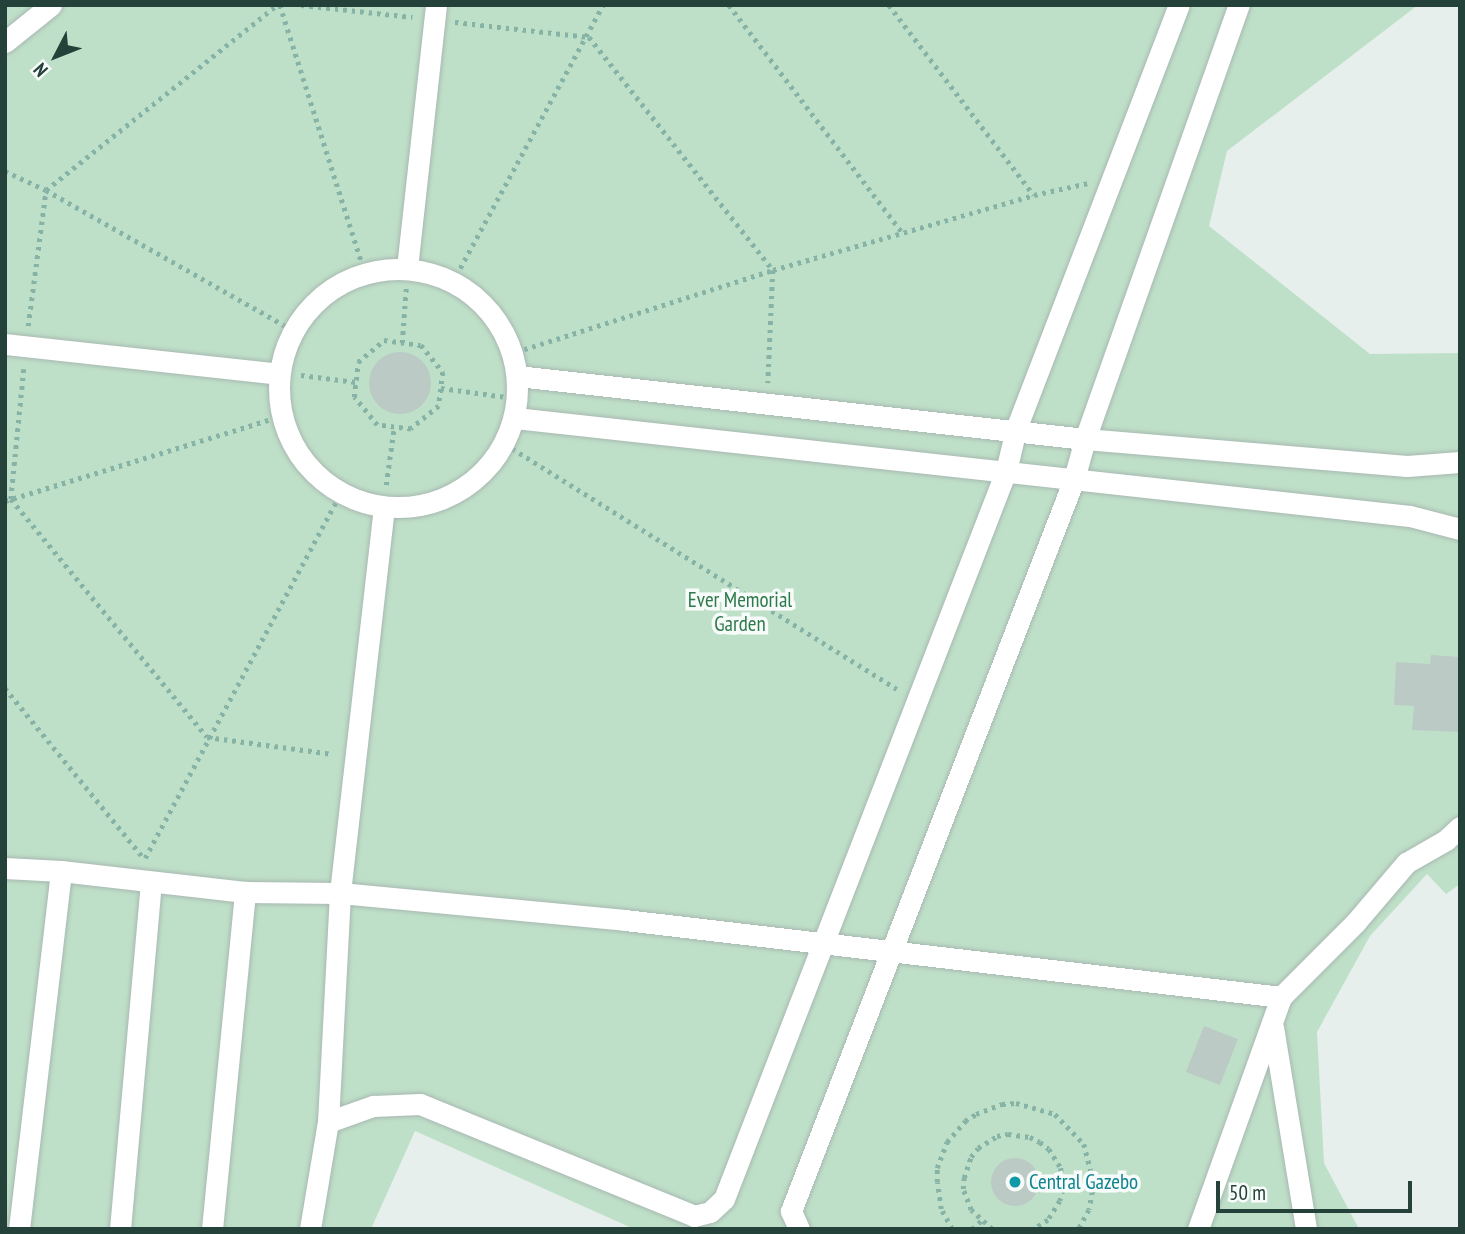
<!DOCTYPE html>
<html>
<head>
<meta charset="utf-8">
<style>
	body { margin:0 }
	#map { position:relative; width:1465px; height:1234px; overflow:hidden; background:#e6efeb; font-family:"PT Sans Narrow",sans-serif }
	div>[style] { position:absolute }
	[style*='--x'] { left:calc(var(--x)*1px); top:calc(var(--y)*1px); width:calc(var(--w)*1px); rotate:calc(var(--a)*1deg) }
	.green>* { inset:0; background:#bfe0c8 }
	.building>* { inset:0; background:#bbcac4 }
	.round { border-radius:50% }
	.path>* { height:4.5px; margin-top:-2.25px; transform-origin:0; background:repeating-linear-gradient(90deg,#86b3a5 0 3.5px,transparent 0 8.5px) }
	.roads { filter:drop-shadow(0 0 2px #a8b8b2) drop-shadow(0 0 2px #a8b8b2) }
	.minor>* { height:21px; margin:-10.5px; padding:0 10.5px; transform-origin:10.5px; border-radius:10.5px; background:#fff }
	.minor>.ring { margin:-10.5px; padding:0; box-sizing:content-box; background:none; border:21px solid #fff; border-radius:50% }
	.dots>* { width:19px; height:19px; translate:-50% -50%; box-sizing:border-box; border:4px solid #f7fbf9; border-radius:50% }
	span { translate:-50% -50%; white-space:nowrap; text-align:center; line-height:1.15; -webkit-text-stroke:7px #f7fbf9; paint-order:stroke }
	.park-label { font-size:21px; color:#2d7a4b }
	.culture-label { font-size:21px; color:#0d838f }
	.left { translate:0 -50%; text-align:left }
	.frame { position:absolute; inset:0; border:7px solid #24423a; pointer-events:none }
	.north { position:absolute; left:21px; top:21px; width:70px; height:70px; -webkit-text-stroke:5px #f7fbf9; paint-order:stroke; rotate:228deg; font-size:19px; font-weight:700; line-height:28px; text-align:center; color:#24423a }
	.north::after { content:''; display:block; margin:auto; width:24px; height:32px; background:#24423a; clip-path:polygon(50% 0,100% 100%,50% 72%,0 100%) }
	.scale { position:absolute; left:1216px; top:1181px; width:196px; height:32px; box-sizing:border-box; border:4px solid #24423a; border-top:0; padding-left:9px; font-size:21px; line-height:24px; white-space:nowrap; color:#24423a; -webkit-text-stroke:5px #f7fbf9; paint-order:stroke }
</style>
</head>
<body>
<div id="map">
	<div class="green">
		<div style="clip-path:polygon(5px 5px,1418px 5px,1227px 151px,1209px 226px,1370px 354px,1460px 353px,1460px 884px,1446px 894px,1427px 874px,1370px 936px,1317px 1032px,1324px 1163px,1359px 1229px,634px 1229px,415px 1131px,371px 1229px,5px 1229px)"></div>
	</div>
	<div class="building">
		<div class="round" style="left:369px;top:352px;width:62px;height:62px"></div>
		<div style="clip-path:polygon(1431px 655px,1460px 657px,1460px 732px,1412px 730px,1414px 706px,1394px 705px,1396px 662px,1430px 664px)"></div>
		<div style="clip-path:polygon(1204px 1026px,1238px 1039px,1220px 1085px,1186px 1072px)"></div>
		<div class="round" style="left:991px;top:1158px;width:48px;height:48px"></div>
	</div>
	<div class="path">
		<div style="--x:280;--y:5;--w:278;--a:72.4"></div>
		<div style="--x:301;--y:5;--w:112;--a:6.2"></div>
		<div style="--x:729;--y:5;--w:287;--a:52.7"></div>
		<div style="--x:889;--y:5;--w:239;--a:52.7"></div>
		<div style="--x:455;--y:22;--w:135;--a:6.4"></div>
		<div style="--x:589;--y:37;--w:297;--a:51.7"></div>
		<div style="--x:773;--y:270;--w:113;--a:92.5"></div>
		<div style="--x:5;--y:171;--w:45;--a:24.9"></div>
		<div style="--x:46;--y:190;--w:282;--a:29.6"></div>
		<div style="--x:452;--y:283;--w:316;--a:-61.5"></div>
		<div style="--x:28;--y:326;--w:137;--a:-82.5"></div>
		<div style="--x:46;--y:190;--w:296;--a:-38.7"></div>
		<div style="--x:384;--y:340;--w:37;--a:8"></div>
		<div style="--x:421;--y:345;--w:35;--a:51"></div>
		<div style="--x:443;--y:372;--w:34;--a:97"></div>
		<div style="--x:439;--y:406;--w:36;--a:141"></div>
		<div style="--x:411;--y:429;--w:34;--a:-173"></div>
		<div style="--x:377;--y:425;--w:36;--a:-129"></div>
		<div style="--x:354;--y:397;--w:35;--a:-83"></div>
		<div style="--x:358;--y:362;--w:34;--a:-40"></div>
		<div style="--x:402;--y:343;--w:55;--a:-85.8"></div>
		<div style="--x:516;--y:352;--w:270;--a:-17.7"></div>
		<div style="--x:773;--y:270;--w:272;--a:-16"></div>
		<div style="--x:1034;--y:195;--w:55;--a:-12.5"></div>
		<div style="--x:24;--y:369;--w:131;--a:95.7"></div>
		<div style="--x:11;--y:499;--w:308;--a:50.5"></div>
		<div style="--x:207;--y:737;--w:127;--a:7.7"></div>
		<div style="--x:301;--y:375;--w:55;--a:7.3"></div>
		<div style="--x:441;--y:388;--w:66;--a:7.9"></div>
		<div style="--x:505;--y:444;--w:462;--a:32"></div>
		<div style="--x:386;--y:485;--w:59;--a:-82.1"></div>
		<div style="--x:5;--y:501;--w:290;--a:-17.1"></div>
		<div style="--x:5;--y:688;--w:217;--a:50.8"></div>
		<div style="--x:145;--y:858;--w:415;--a:-61.8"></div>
		<div style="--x:952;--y:1229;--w:23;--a:-119"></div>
		<div style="--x:941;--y:1209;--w:27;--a:-98"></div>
		<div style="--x:937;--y:1182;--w:14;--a:-90"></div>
		<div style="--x:937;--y:1168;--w:28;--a:-69"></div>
		<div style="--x:947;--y:1142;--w:28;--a:-49"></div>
		<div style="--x:965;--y:1121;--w:13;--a:-32"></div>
		<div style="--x:976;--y:1114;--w:28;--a:-21"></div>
		<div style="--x:1002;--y:1104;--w:14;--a:-4"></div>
		<div style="--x:1016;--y:1103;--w:41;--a:15.8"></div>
		<div style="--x:1055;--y:1114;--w:42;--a:46"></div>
		<div style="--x:1084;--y:1144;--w:40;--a:75.6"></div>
		<div style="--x:1094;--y:1183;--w:27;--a:100"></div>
		<div style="--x:1089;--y:1210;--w:21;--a:118"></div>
		<div style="--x:972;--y:1229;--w:12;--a:-42"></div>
		<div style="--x:992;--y:1229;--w:28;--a:-138"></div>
		<div style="--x:971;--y:1210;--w:22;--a:-111"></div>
		<div style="--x:963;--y:1189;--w:11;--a:-85"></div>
		<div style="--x:964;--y:1178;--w:22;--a:-72"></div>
		<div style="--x:971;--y:1157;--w:11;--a:-52"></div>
		<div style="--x:978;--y:1148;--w:22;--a:-32"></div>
		<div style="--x:997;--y:1136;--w:11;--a:-10"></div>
		<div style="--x:1008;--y:1134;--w:22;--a:8"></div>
		<div style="--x:1030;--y:1137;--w:11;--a:27"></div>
		<div style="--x:1040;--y:1142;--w:11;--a:38"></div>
		<div style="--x:1049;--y:1149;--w:22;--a:58"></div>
		<div style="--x:1061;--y:1168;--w:22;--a:85"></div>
		<div style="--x:1063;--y:1190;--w:11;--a:105"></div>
		<div style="--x:1060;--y:1201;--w:22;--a:122"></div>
		<div style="--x:1048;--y:1220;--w:17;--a:147"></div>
	</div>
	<div class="roads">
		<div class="minor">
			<div style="--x:5;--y:42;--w:59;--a:-38.8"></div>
			<div style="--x:407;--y:268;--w:265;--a:-83.7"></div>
			<div class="ring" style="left:279px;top:269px;width:217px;height:217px"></div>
			<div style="--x:5;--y:344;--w:276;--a:6.2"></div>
			<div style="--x:517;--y:376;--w:571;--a:6.33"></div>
			<div style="--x:1085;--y:439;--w:323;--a:4.8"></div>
			<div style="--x:1407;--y:466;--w:53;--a:-4.3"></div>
			<div style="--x:515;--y:418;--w:900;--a:6.25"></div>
			<div style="--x:1410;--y:516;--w:52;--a:14.6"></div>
			<div style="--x:5;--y:868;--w:56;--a:3.1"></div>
			<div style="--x:61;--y:871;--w:185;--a:6.5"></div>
			<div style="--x:245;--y:892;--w:95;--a:0.6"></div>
			<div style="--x:340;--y:893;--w:286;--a:5.4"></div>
			<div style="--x:625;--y:920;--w:661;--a:6.69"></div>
			<div style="--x:1273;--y:1027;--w:205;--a:80.7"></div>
			<div style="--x:328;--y:1122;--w:48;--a:-19.6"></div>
			<div style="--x:373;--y:1106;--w:47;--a:-2.4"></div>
			<div style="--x:420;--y:1104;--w:296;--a:22.2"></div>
			<div style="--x:694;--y:1216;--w:16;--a:-14"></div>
			<div style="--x:710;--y:1212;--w:19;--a:-43"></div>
			<div style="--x:724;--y:1199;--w:781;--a:-68.83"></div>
			<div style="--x:1006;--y:471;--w:43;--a:-76.6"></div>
			<div style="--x:1016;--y:429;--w:454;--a:-69"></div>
			<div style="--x:19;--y:1229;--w:360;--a:-83.3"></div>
			<div style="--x:120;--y:1229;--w:347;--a:-84.9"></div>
			<div style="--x:212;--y:1229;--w:339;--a:-84.4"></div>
			<div style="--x:310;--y:1229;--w:109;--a:-80.5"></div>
			<div style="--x:328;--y:1122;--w:229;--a:-87"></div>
			<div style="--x:340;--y:893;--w:389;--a:-83.5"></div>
			<div style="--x:799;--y:1229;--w:20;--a:-114"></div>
			<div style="--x:791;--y:1211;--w:785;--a:-68.86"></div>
			<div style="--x:1074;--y:479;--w:41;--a:-74.6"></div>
			<div style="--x:1085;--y:439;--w:461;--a:-70.5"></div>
			<div style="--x:1198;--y:1229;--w:246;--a:-70.3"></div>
			<div style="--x:1281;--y:997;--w:105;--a:-45"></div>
			<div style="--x:1355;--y:923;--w:79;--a:-49.6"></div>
			<div style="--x:1406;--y:863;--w:46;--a:-29.9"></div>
			<div style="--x:1446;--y:840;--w:19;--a:-43"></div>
		</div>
	</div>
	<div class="dots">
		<div style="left:1015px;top:1182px;background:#0f9aa8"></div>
	</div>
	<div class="park-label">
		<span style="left:740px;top:612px">Ever Memorial<br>Garden</span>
	</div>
	<div class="culture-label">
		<span class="left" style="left:1029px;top:1182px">Central Gazebo</span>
	</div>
	<div class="frame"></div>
	<div class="north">N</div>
	<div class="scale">50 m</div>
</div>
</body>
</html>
